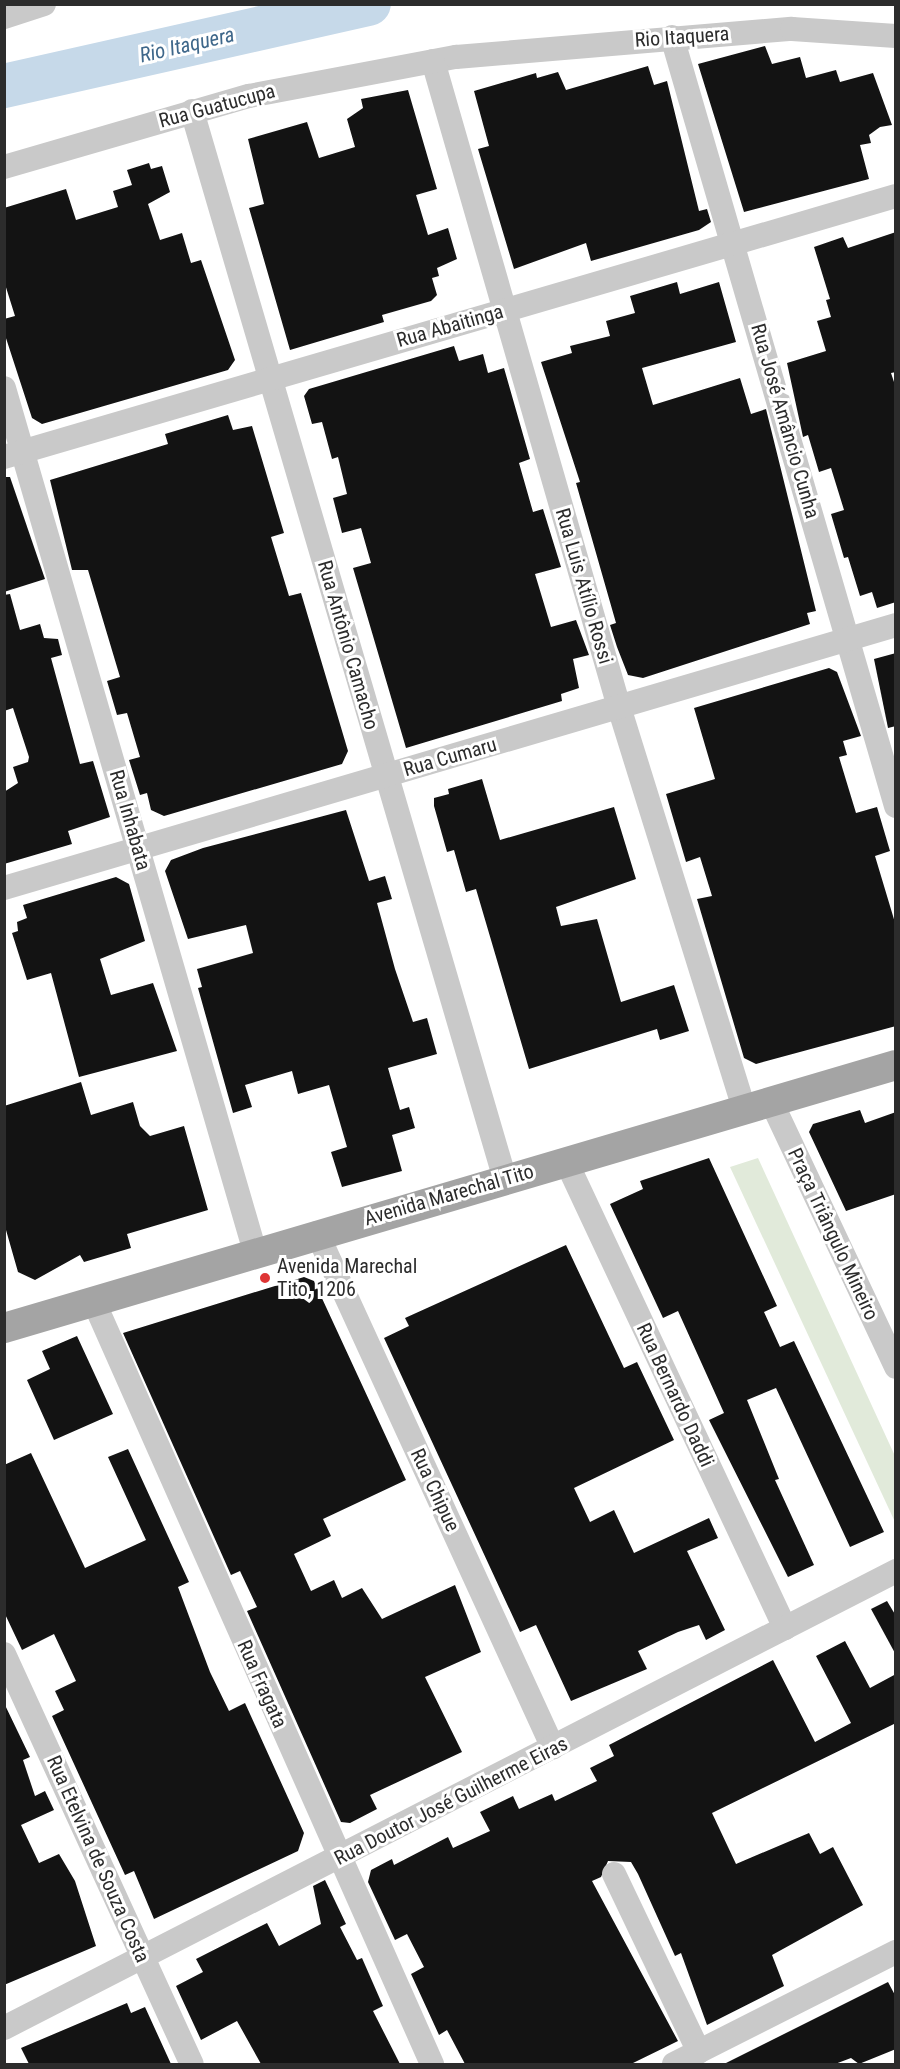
<!DOCTYPE html>
<html>
<head>
<meta charset="utf-8">
<style>
	body { margin:0 }
	#map { position:relative; width:900px; height:2069px; overflow:hidden; background:#fff; font-family:"Roboto Condensed",sans-serif }
	div>[style] { position:absolute }
	[style*='--x'] { left:calc(var(--x)*1px); top:calc(var(--y)*1px); width:calc(var(--w)*1px); rotate:calc(var(--a)*1deg) }
	.green>* { inset:0; background:#e1eada }
	.river>* { height:44px; margin:-22px; padding:0 22px; transform-origin:22px; border-radius:22px; background:#c6d9e9 }
	.building>* { inset:0; background:#131313 }
	.minor>* { height:24px; margin:-12px; padding:0 12px; transform-origin:12px; border-radius:12px; background:#c9c9c9 }
	.major>* { height:30px; margin:-15px; padding:0 15px; transform-origin:15px; border-radius:15px; background:#a4a4a4 }
	.dots>* { width:16px; height:16px; translate:-50% -50%; box-sizing:border-box; border:3px solid #fff; border-radius:50% }
	span { translate:-50% -50%; white-space:nowrap; text-align:center; line-height:1.15; -webkit-text-stroke:6px #fff; paint-order:stroke }
	.street-label { font-size:20px; color:#2c2c2c }
	.poi-label { font-size:20px; color:#2c2c2c }
	.left { translate:0 -50%; text-align:left }
	.water-label { font-size:21px; color:#3e678a; font-style:italic }
	.frame { position:absolute; inset:0; border:6px solid #2c2c2c; pointer-events:none }
</style>
</head>
<body>
<div id="map">
	<div class="green">
		<div style="clip-path:polygon(758px 1158px,895px 1456px,895px 1522px,730px 1167px)"></div>
	</div>
	<div class="river">
		<div style="--x:4;--y:86;--w:374;--a:-12.7"></div>
	</div>
	<div class="building">
		<div style="clip-path:polygon(765px 46px,772px 64px,800px 57px,806px 78px,836px 70px,840px 82px,873px 73px,892px 125px,880px 127px,869px 135px,871px 143px,860px 145px,869px 179px,744px 212px,698px 64px)"></div>
		<div style="clip-path:polygon(648px 66px,654px 85px,667px 81px,699px 211px,707px 209px,711px 222px,699px 230px,591px 261px,586px 243px,514px 269px,478px 149px,489px 146px,474px 91px,536px 73px,537px 78px,558px 72px,566px 90px)"></div>
		<div style="clip-path:polygon(408px 90px,437px 189px,416px 195px,428px 235px,448px 228px,457px 259px,437px 268px,439px 276px,432px 278px,437px 295px,431px 301px,382px 315px,384px 322px,290px 350px,249px 208px,264px 204px,248px 139px,307px 122px,319px 158px,355px 147px,347px 119px,363px 108px,361px 99px)"></div>
		<div style="clip-path:polygon(149px 163px,151px 169px,162px 166px,170px 192px,148px 204px,160px 240px,182px 233px,191px 263px,201px 260px,235px 360px,228px 370px,42px 424px,32px 418px,4px 332px,4px 319px,15px 316px,4px 281px,4px 208px,66px 189px,76px 220px,118px 207px,113px 191px,132px 185px,127px 170px)"></div>
		<div style="clip-path:polygon(896px 232px,896px 372px,891px 373px,896px 388px,896px 602px,877px 608px,872px 592px,860px 596px,848px 557px,844px 558px,831px 514px,844px 510px,831px 468px,819px 472px,808px 435px,803px 437px,787px 363px,826px 351px,817px 321px,831px 317px,826px 300px,830px 299px,814px 247px,843px 237px,848px 248px)"></div>
		<div style="clip-path:polygon(677px 282px,680px 294px,719px 282px,736px 342px,642px 368px,653px 405px,740px 378px,751px 414px,766px 409px,816px 611px,807px 613px,810px 624px,643px 678px,628px 675px,617px 647px,610px 625px,616px 623px,576px 483px,580px 482px,541px 362px,572px 353px,570px 346px,610px 336px,606px 321px,635px 313px,630px 296px)"></div>
		<div style="clip-path:polygon(454px 346px,459px 361px,483px 354px,488px 373px,504px 368px,530px 459px,519px 463px,533px 512px,543px 509px,561px 567px,535px 574px,551px 627px,576px 620px,589px 655px,573px 659px,579px 688px,561px 694px,562px 701px,406px 748px,353px 568px,371px 563px,361px 528px,342px 533px,333px 498px,347px 494px,338px 457px,332px 459px,322px 422px,312px 424px,304px 396px,309px 389px)"></div>
		<div style="clip-path:polygon(228px 415px,233px 430px,252px 426px,284px 533px,271px 537px,289px 596px,301px 593px,348px 751px,342px 764px,164px 816px,151px 810px,147px 793px,140px 795px,129px 760px,140px 757px,127px 713px,117px 715px,107px 681px,120px 677px,88px 570px,72px 570px,50px 480px,168px 444px,165px 434px)"></div>
		<div style="clip-path:polygon(4px 477px,10px 477px,45px 579px,4px 592px)"></div>
		<div style="clip-path:polygon(10px 594px,20px 630px,40px 624px,44px 638px,58px 639px,62px 655px,51px 658px,80px 764px,93px 761px,110px 817px,68px 831px,72px 844px,4px 864px,4px 792px,18px 783px,13px 767px,28px 762px,29px 757px,13px 708px,4px 711px,4px 595px)"></div>
		<div style="clip-path:polygon(896px 653px,896px 726px,888px 728px,874px 659px)"></div>
		<div style="clip-path:polygon(829px 668px,837px 672px,861px 736px,843px 741px,847px 755px,839px 757px,856px 813px,877px 807px,890px 851px,875px 856px,896px 926px,896px 1026px,756px 1064px,744px 1058px,697px 899px,712px 896px,700px 857px,686px 862px,666px 794px,715px 779px,694px 708px)"></div>
		<div style="clip-path:polygon(482px 779px,500px 840px,614px 807px,636px 879px,556px 907px,561px 926px,597px 919px,621px 1002px,674px 985px,689px 1031px,660px 1040px,657px 1029px,529px 1069px,476px 889px,466px 892px,454px 850px,447px 852px,434px 806px,434px 798px,449px 794px,448px 789px)"></div>
		<div style="clip-path:polygon(346px 810px,369px 881px,385px 876px,392px 899px,377px 903px,395px 969px,413px 1022px,427px 1018px,437px 1054px,388px 1068px,400px 1110px,409px 1107px,415px 1128px,392px 1135px,402px 1171px,342px 1187px,331px 1152px,347px 1147px,329px 1085px,298px 1094px,292px 1071px,245px 1085px,252px 1107px,233px 1113px,198px 988px,202px 987px,197px 969px,253px 953px,246px 925px,188px 939px,165px 871px,171px 860px,203px 848px)"></div>
		<div style="clip-path:polygon(116px 877px,129px 884px,145px 941px,100px 959px,111px 995px,153px 983px,177px 1051px,79px 1077px,51px 973px,27px 980px,12px 933px,18px 931px,17px 922px,27px 918px,23px 905px)"></div>
		<div style="clip-path:polygon(81px 1082px,91px 1115px,133px 1102px,140px 1126px,150px 1136px,184px 1126px,208px 1210px,127px 1234px,131px 1248px,84px 1262px,80px 1255px,35px 1280px,18px 1272px,4px 1223px,4px 1106px)"></div>
		<div style="clip-path:polygon(860px 1110px,865px 1123px,896px 1112px,896px 1194px,846px 1211px,809px 1132px,813px 1124px)"></div>
		<div style="clip-path:polygon(709px 1158px,777px 1306px,764px 1312px,780px 1347px,794px 1341px,884px 1532px,850px 1547px,776px 1388px,747px 1400px,779px 1479px,775px 1480px,814px 1565px,788px 1577px,709px 1420px,724px 1413px,678px 1311px,663px 1318px,610px 1204px,643px 1189px,640px 1181px)"></div>
		<div style="clip-path:polygon(566px 1245px,624px 1368px,637px 1362px,674px 1440px,574px 1488px,590px 1522px,614px 1510px,634px 1553px,709px 1518px,718px 1538px,687px 1551px,725px 1630px,706px 1640px,699px 1625px,678px 1632px,638px 1651px,647px 1669px,571px 1701px,536px 1625px,520px 1632px,384px 1338px,409px 1326px,405px 1318px)"></div>
		<div style="clip-path:polygon(304px 1277px,314px 1281px,406px 1480px,323px 1519px,331px 1536px,294px 1554px,311px 1591px,334px 1580px,342px 1598px,362px 1588px,382px 1619px,455px 1585px,481px 1652px,425px 1677px,462px 1752px,370px 1795px,377px 1809px,350px 1823px,341px 1822px,247px 1611px,257px 1607px,240px 1571px,231px 1575px,123px 1333px)"></div>
		<div style="clip-path:polygon(77px 1336px,113px 1414px,54px 1440px,27px 1380px,50px 1369px,42px 1351px)"></div>
		<div style="clip-path:polygon(128px 1449px,189px 1582px,178px 1587px,210px 1672px,229px 1711px,245px 1703px,304px 1833px,298px 1851px,154px 1919px,134px 1871px,125px 1875px,52px 1716px,64px 1710px,55px 1691px,76px 1681px,54px 1634px,22px 1650px,4px 1612px,4px 1465px,31px 1453px,85px 1568px,146px 1540px,108px 1457px)"></div>
		<div style="clip-path:polygon(887px 1601px,896px 1616px,896px 1655px,871px 1609px)"></div>
		<div style="clip-path:polygon(845px 1641px,870px 1688px,896px 1674px,896px 1723px,712px 1813px,736px 1864px,809px 1833px,820px 1854px,833px 1847px,863px 1905px,772px 1955px,784px 1986px,707px 2025px,681px 1953px,675px 1956px,638px 1874px,631px 1862px,608px 1861px,601px 1877px,592px 1881px,678px 2041px,631px 2064px,465px 2064px,447px 2030px,439px 2035px,411px 1974px,424px 1967px,407px 1934px,395px 1940px,368px 1882px,371px 1870px,392px 1859px,394px 1865px,448px 1837px,453px 1848px,490px 1831px,480px 1812px,513px 1796px,519px 1809px,552px 1794px,555px 1801px,597px 1781px,590px 1768px,614px 1756px,609px 1745px,773px 1660px,815px 1742px,851px 1723px,816px 1656px)"></div>
		<div style="clip-path:polygon(4px 1703px,30px 1757px,23px 1760px,35px 1796px,45px 1791px,54px 1810px,21px 1825px,39px 1863px,59px 1854px,75px 1881px,96px 1946px,4px 1985px)"></div>
		<div style="clip-path:polygon(325px 1880px,346px 1924px,340px 1927px,357px 1960px,362px 1958px,383px 2006px,373px 2011px,400px 2064px,261px 2064px,237px 2021px,201px 2040px,176px 1986px,203px 1972px,196px 1959px,267px 1923px,279px 1946px,321px 1924px,313px 1886px)"></div>
		<div style="clip-path:polygon(888px 1982px,896px 1997px,896px 2049px,859px 2064px,851px 2058px,835px 2064px,724px 2064px)"></div>
		<div style="clip-path:polygon(127px 2003px,131px 2013px,145px 2007px,171px 2064px,29px 2064px,21px 2048px)"></div>
	</div>
	<div class="minor">
		<div style="--x:4;--y:17;--w:42;--a:-18"></div>
		<div style="--x:672;--y:37;--w:801;--a:73.76"></div>
		<div style="--x:433;--y:61;--w:672;--a:73.94"></div>
		<div style="--x:619;--y:707;--w:421;--a:72.7"></div>
		<div style="--x:192;--y:111;--w:1113;--a:73.67"></div>
		<div style="--x:4;--y:167;--w:255;--a:-16.2"></div>
		<div style="--x:249;--y:96;--w:211;--a:-10.7"></div>
		<div style="--x:456;--y:57;--w:337;--a:-4.8"></div>
		<div style="--x:792;--y:29;--w:104;--a:3.9"></div>
		<div style="--x:4;--y:388;--w:900;--a:73.8"></div>
		<div style="--x:4;--y:457;--w:929;--a:-16.31"></div>
		<div style="--x:4;--y:888;--w:930;--a:-16.43"></div>
		<div style="--x:771;--y:1101;--w:294;--a:64.8"></div>
		<div style="--x:566;--y:1161;--w:516;--a:64.88"></div>
		<div style="--x:317;--y:1233;--w:566;--a:65.38"></div>
		<div style="--x:94;--y:1302;--w:834;--a:66.08"></div>
		<div style="--x:4;--y:1654;--w:451;--a:65.4"></div>
		<div style="--x:614;--y:1874;--w:197;--a:64.5"></div>
		<div style="--x:4;--y:2028;--w:1002;--a:-27.13"></div>
		<div style="--x:674;--y:2064;--w:249;--a:-26.8"></div>
	</div>
	<div class="major">
		<div style="--x:4;--y:1328;--w:930;--a:-16.43"></div>
	</div>
	<div class="dots">
		<div style="left:265px;top:1278px;background:#de3434"></div>
	</div>
	<div class="street-label">
		<span style="left:682px;top:37px;rotate:-4deg">Rio Itaquera</span>
		<span style="left:217px;top:106px;rotate:-15deg">Rua Guatucupa</span>
		<span style="left:450px;top:326px;rotate:-16deg">Rua Abaitinga</span>
		<span style="left:785px;top:421px;rotate:74deg">Rua José Amâncio Cunha</span>
		<span style="left:584px;top:586px;rotate:74deg">Rua Luis Atílio Rossi</span>
		<span style="left:348px;top:645px;rotate:74deg">Rua Antônio Camacho</span>
		<span style="left:450px;top:757px;rotate:-16deg">Rua Cumaru</span>
		<span style="left:130px;top:820px;rotate:74deg">Rua Inhabata</span>
		<span style="left:449px;top:1195px;rotate:-16deg">Avenida Marechal Tito</span>
		<span style="left:833px;top:1234px;rotate:65deg">Praça Triângulo Mineiro</span>
		<span style="left:675px;top:1395px;rotate:65deg">Rua Bernardo Daddi</span>
		<span style="left:435px;top:1490px;rotate:65deg">Rua Chipue</span>
		<span style="left:262px;top:1684px;rotate:66deg">Rua Fragata</span>
		<span style="left:451px;top:1801px;rotate:-27deg">Rua Doutor José Guilherme Eiras</span>
		<span style="left:98px;top:1859px;rotate:66deg">Rua Etelvina de Souza Costa</span>
	</div>
	<div class="poi-label">
		<span class="left" style="left:277px;top:1278px">Avenida Marechal<br>Tito, 1206</span>
	</div>
	<div class="water-label">
		<span style="left:187px;top:45px;rotate:-13deg">Rio Itaquera</span>
	</div>
	<div class="frame"></div>
</div>
</body>
</html>
